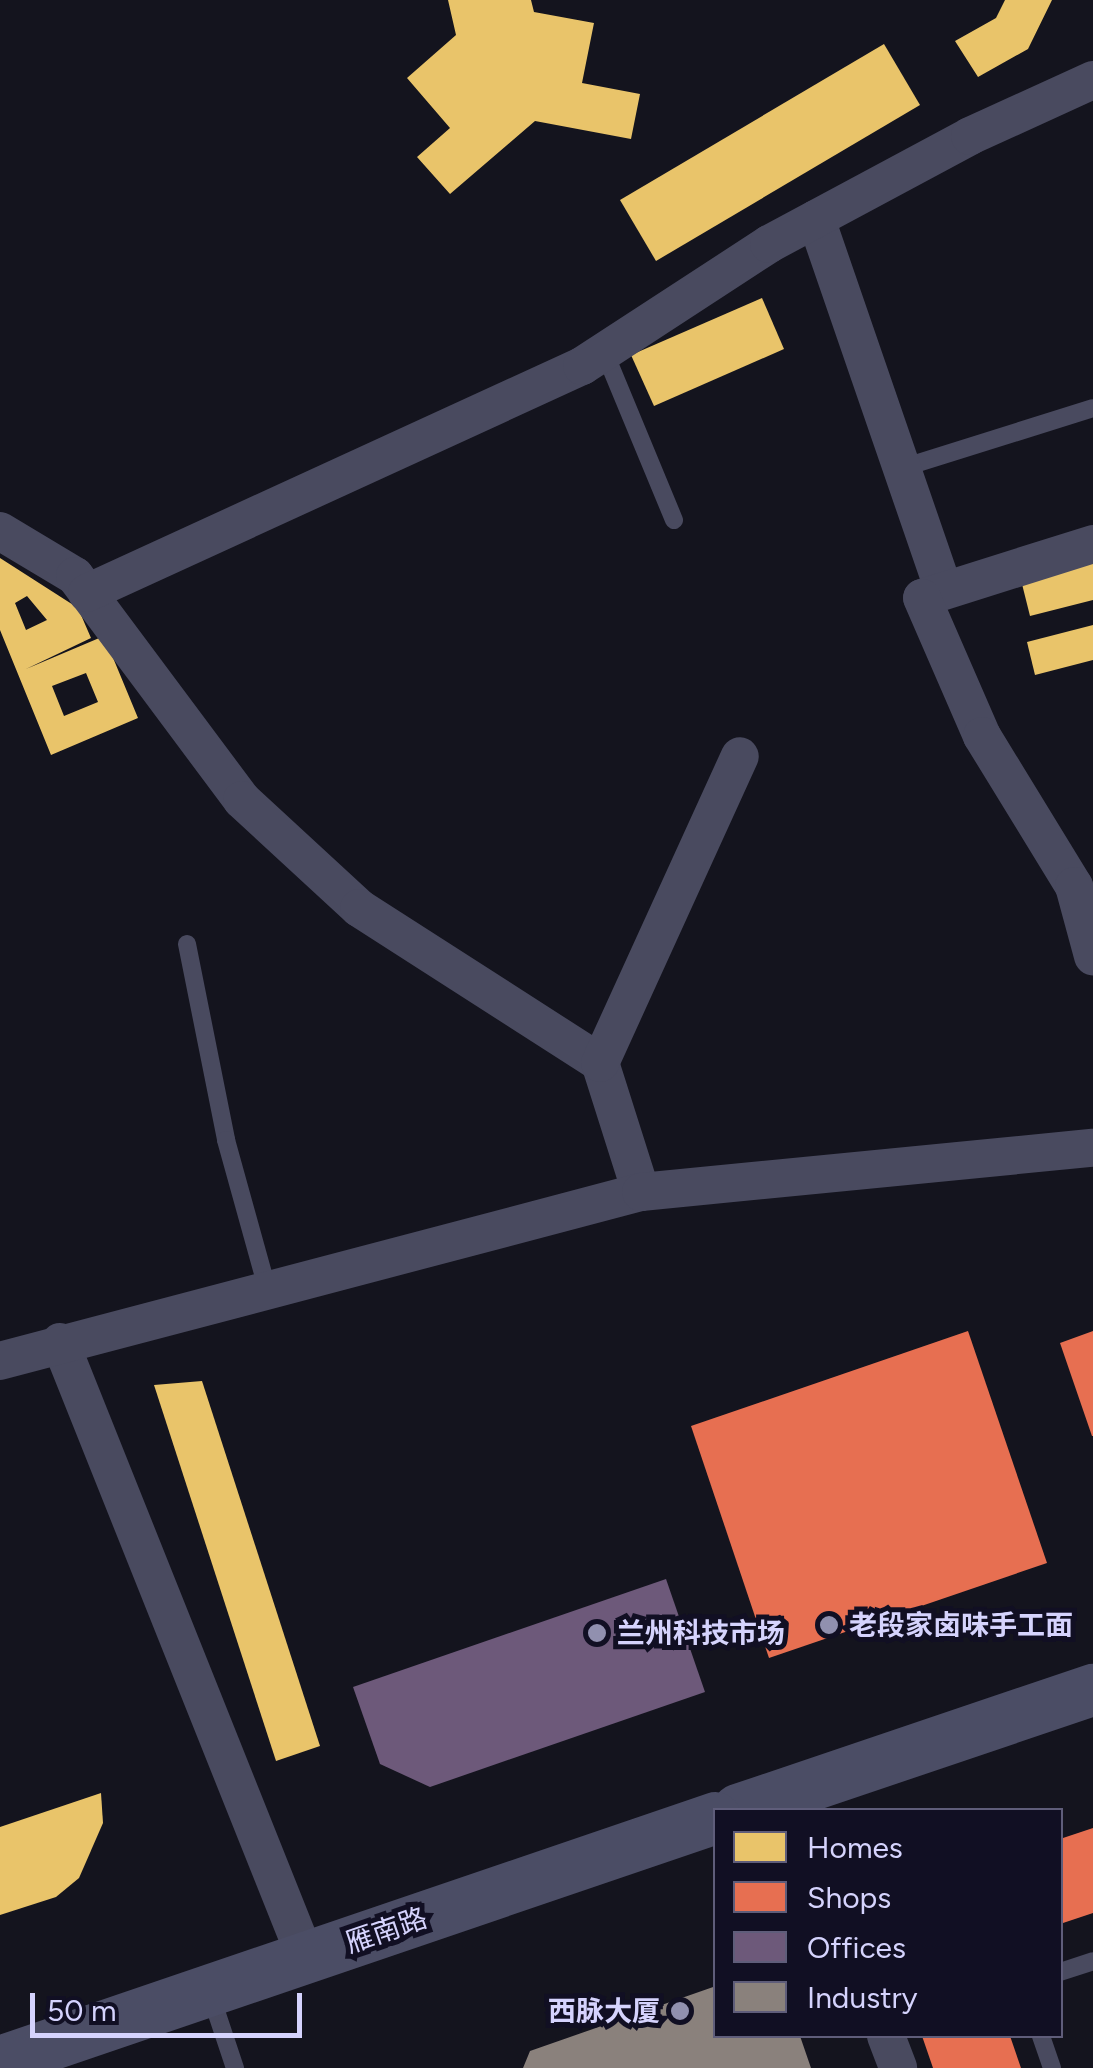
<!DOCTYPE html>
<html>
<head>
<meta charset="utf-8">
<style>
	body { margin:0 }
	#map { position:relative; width:1093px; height:2068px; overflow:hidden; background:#14141e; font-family:Figtree,"Noto Sans SC",sans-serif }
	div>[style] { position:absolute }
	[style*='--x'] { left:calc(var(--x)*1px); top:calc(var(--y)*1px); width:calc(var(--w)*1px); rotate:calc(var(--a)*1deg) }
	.homes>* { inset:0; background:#e9c46a }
	.shops>* { inset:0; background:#e76f51 }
	.offices>* { inset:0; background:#6d597a }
	.industry>* { inset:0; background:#8a817c }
	.service>* { height:18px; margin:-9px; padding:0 9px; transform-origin:9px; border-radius:9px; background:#494a5f }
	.minor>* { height:38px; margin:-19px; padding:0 19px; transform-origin:19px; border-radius:19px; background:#494a5f }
	.secondary>* { height:52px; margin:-26px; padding:0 26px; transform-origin:26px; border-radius:26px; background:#4b4d65 }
	.dots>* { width:28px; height:28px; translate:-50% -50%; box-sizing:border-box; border:5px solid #110f23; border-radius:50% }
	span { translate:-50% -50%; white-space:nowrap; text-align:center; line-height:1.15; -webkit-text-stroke:10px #110f23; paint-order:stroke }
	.poi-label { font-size:28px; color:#d5d3fd; font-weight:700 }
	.left { translate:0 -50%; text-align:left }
	.right { translate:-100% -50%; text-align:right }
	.street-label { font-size:28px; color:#d5d3fd }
	.legend { position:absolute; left:713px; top:1808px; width:350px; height:230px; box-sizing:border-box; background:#110f23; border:2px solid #5f5d7a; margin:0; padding:12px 18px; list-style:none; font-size:30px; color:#d5d3fd }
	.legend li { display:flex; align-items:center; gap:20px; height:50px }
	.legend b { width:50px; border:2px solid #5f5d7a }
	.scale { position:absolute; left:30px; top:1993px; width:272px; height:45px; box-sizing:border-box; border:5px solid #d5d3fd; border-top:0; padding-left:12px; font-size:30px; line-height:35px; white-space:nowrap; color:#d5d3fd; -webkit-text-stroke:8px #110f23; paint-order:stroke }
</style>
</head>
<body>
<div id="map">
	<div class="homes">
		<div style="clip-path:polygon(448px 0,531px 0,534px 12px,594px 23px,582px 83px,640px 94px,631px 139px,535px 121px,450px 194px,417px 157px,450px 128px,407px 78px,456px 35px)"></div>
		<div style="clip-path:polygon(1005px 0,1052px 0,1028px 49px,978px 77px,955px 41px,996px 18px)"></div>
		<div style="clip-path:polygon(884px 44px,920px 105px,656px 261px,620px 200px)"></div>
		<div style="clip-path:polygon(762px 298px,784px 349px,654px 406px,631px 355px)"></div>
		<div style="clip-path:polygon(1093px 548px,1093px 600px,1030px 616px,1018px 568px)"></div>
		<div style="clip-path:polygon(evenodd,0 558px,78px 608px,91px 638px,26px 669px,104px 636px,138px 718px,51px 755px,0 630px,0 558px,27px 596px,47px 620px,26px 630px,15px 603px,27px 596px,0 558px,86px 673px,98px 702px,64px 716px,52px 686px,86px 673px)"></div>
		<div style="clip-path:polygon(1093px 625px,1093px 660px,1035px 675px,1027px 642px)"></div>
		<div style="clip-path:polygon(202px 1381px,320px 1746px,276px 1761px,154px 1385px)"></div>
		<div style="clip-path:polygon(101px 1793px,103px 1823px,79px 1878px,56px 1897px,0 1915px,0 1827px)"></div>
	</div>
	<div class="shops">
		<div style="clip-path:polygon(968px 1331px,1047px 1563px,769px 1658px,691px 1426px)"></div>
		<div style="clip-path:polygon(1093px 1331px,1093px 1436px,1092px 1436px,1060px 1343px)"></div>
		<div style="clip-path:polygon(1093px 1828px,1093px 1913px,1060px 1924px,1060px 1839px)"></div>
		<div style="clip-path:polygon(922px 2036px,1010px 2036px,1021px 2068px,933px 2068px)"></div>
	</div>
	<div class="offices">
		<div style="clip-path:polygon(666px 1579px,705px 1692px,430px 1787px,380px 1764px,353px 1687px)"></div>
	</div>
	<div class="industry">
		<div style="clip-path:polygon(716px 1986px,716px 2036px,800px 2036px,811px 2068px,523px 2068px,530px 2051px)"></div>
	</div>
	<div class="service">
		<div style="--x:604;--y:351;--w:183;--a:67.5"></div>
		<div style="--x:902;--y:468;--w:200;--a:-17.4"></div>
		<div style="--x:187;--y:944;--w:200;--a:78.7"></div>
		<div style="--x:226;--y:1140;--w:154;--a:74.5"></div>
		<div style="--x:1060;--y:1972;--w:35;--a:-18"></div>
		<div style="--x:211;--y:1996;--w:76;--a:71.6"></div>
		<div style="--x:1041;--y:2036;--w:34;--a:71"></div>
	</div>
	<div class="minor">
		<div style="--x:816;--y:219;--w:390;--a:71"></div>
		<div style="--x:0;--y:531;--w:87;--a:31"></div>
		<div style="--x:75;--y:576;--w:279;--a:53.3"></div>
		<div style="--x:242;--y:800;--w:159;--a:42.7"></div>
		<div style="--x:359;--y:908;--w:287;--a:32.7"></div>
		<div style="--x:1093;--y:544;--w:179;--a:162.5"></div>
		<div style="--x:922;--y:598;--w:150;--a:66.5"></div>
		<div style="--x:982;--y:736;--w:176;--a:58.5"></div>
		<div style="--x:1074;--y:886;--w:73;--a:74.8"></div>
		<div style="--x:87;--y:593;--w:545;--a:-24.64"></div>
		<div style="--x:582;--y:366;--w:223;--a:-33.1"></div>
		<div style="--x:769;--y:244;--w:228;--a:-28.2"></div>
		<div style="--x:970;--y:136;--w:135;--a:-24.5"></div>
		<div style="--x:641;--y:1192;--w:135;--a:-107.6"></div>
		<div style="--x:600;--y:1063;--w:337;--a:-65.5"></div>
		<div style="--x:60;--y:1342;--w:663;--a:68.23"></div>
		<div style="--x:0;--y:1361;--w:663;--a:-14.77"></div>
		<div style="--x:641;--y:1192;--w:454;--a:-5.6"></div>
		<div style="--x:886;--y:2036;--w:34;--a:69"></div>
	</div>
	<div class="secondary">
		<div style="--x:738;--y:1810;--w:375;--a:-18.7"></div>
		<div style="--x:0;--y:2062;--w:756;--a:-18.82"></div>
	</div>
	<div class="dots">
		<div style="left:829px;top:1625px;background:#9190af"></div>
		<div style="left:597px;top:1633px;background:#9190af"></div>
		<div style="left:680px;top:2011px;background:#9190af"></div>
	</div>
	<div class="poi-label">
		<span class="left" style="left:849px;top:1625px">老段家卤味手工面</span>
		<span class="left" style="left:617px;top:1633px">兰州科技市场</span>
		<span class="right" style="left:660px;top:2011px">西脉大厦</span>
	</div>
	<div class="street-label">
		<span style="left:386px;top:1930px;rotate:-19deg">雁南路</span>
	</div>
	<ul class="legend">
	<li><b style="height:28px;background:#e9c46a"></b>Homes</li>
	<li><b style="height:28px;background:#e76f51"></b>Shops</li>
	<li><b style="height:28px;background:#6d597a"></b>Offices</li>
	<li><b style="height:28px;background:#8a817c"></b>Industry</li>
	</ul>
	<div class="scale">50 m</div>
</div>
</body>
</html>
